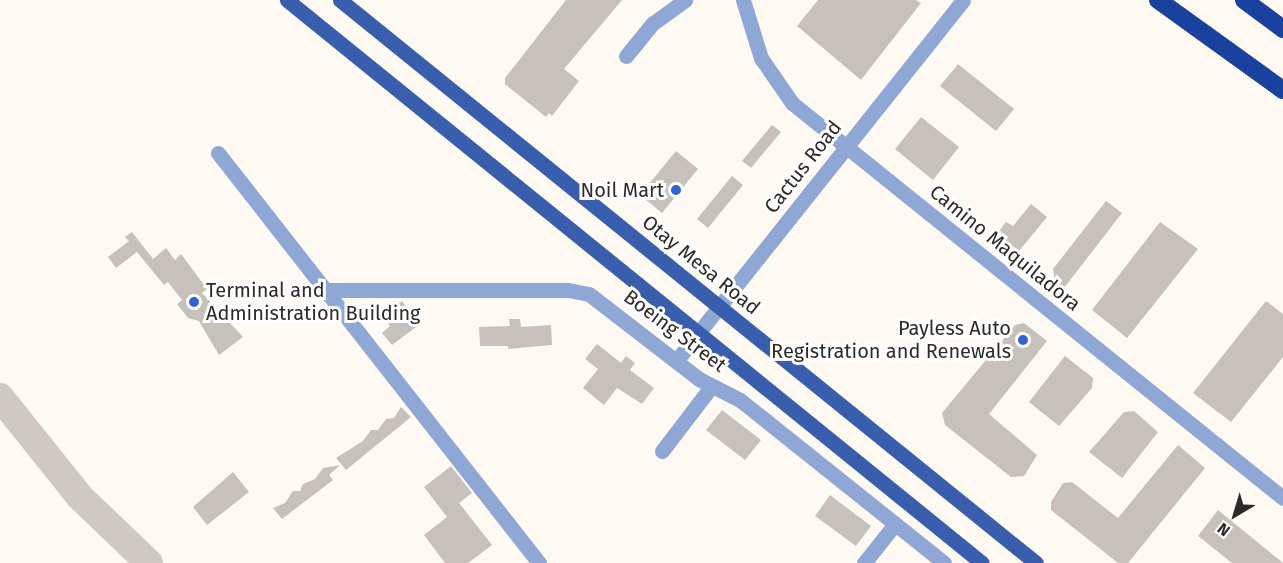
<!DOCTYPE html>
<html>
<head>
<meta charset="utf-8">
<style>
	body { margin:0 }
	#map { position:relative; width:1283px; height:563px; overflow:hidden; background:#fff9f3; font-family:"Fira Sans",sans-serif }
	div>[style] { position:absolute }
	[style*='--x'] { left:calc(var(--x)*1px); top:calc(var(--y)*1px); width:calc(var(--w)*1px); rotate:calc(var(--a)*1deg) }
	.taxiway>* { height:28px; margin:-14px; padding:0 14px; transform-origin:14px; border-radius:14px; background:#cec9c4 }
	.building>* { inset:0; background:#c6c1bb }
	.minor>* { height:15px; margin:-7.5px; padding:0 7.5px; transform-origin:7.5px; border-radius:7.5px; background:#8fa7d4 }
	.major>* { height:15px; margin:-7.5px; padding:0 7.5px; transform-origin:7.5px; border-radius:7.5px; background:#385ead }
	.highway>* { height:18px; margin:-9px; padding:0 9px; transform-origin:9px; border-radius:9px; background:#19419e }
	.dots>* { width:16px; height:16px; translate:-50% -50%; box-sizing:border-box; border:3px solid #fff; border-radius:50% }
	span { translate:-50% -50%; white-space:nowrap; text-align:center; line-height:1.15; -webkit-text-stroke:6px #fff; paint-order:stroke }
	.street-label { font-size:20px; color:#2d2b29 }
	.poi-label { font-size:20px; color:#2d2b29 }
	.right { translate:-100% -50%; text-align:right }
	.left { translate:0 -50%; text-align:left }
	.north { position:absolute; left:1205px; top:485px; width:60px; height:60px; -webkit-text-stroke:4px #fff; paint-order:stroke; rotate:218deg; font-size:16px; font-weight:700; line-height:24px; text-align:center; color:#2d2b29 }
	.north::after { content:''; display:block; margin:auto; width:21px; height:27px; background:#2d2b29; clip-path:polygon(50% 0,100% 100%,50% 72%,0 100%) }
</style>
</head>
<body>
<div id="map">
	<div class="taxiway">
		<div style="--x:0;--y:397;--w:129;--a:51.3"></div>
		<div style="--x:81;--y:498;--w:94;--a:43.7"></div>
	</div>
	<div class="building">
		<div style="clip-path:polygon(566px 0,622px 0,564px 69px,579px 81px,552px 116px,549px 113px,546px 117px,505px 84px,505px 78px)"></div>
		<div style="clip-path:polygon(818px 0,916px 0,921px 3px,861px 80px,797px 26px)"></div>
		<div style="clip-path:polygon(958px 64px,1014px 109px,996px 131px,940px 86px)"></div>
		<div style="clip-path:polygon(921px 117px,959px 147px,933px 180px,895px 149px)"></div>
		<div style="clip-path:polygon(772px 125px,781px 132px,751px 168px,742px 161px)"></div>
		<div style="clip-path:polygon(676px 151px,698px 169px,662px 213px,640px 195px)"></div>
		<div style="clip-path:polygon(732px 176px,743px 185px,708px 228px,697px 219px)"></div>
		<div style="clip-path:polygon(1106px 201px,1122px 213px,1064px 288px,1055px 282px,1053px 269px)"></div>
		<div style="clip-path:polygon(1031px 204px,1047px 217px,1019px 251px,997px 234px,1006px 222px,1013px 226px)"></div>
		<div style="clip-path:polygon(1160px 222px,1198px 249px,1127px 338px,1092px 310px)"></div>
		<div style="clip-path:polygon(132px 232px,153px 259px,166px 248px,175px 260px,181px 254px,207px 289px,202px 293px,243px 337px,219px 355px,199px 321px,188px 318px,177px 304px,182px 300px,168px 282px,164px 285px,137px 252px,116px 268px,108px 257px,129px 241px,125px 237px)"></div>
		<div style="clip-path:polygon(402px 301px,420px 324px,392px 345px,382px 333px,390px 326px,383px 316px)"></div>
		<div style="clip-path:polygon(1266px 301px,1283px 314px,1283px 357px,1231px 422px,1193px 393px)"></div>
		<div style="clip-path:polygon(509px 319px,520px 319px,521px 327px,551px 325px,552px 345px,508px 349px,508px 346px,480px 346px,479px 327px,510px 326px)"></div>
		<div style="clip-path:polygon(1024px 323px,1047px 341px,989px 414px,1037px 455px,1024px 476px,1011px 477px,945px 425px,942px 413px,1015px 325px)"></div>
		<div style="clip-path:polygon(597px 344px,621px 363px,626px 356px,635px 363px,630px 370px,654px 388px,642px 404px,617px 388px,604px 405px,583px 388px,598px 369px,585px 359px)"></div>
		<div style="clip-path:polygon(1065px 356px,1093px 378px,1092px 388px,1059px 426px,1029px 402px)"></div>
		<div style="clip-path:polygon(401px 407px,411px 417px,346px 470px,336px 458px,363px 441px,371px 430px,378px 430px,386px 419px,394px 418px)"></div>
		<div style="clip-path:polygon(722px 410px,761px 440px,745px 460px,706px 430px)"></div>
		<div style="clip-path:polygon(1134px 411px,1158px 432px,1122px 478px,1089px 452px,1124px 412px)"></div>
		<div style="clip-path:polygon(1178px 445px,1205px 468px,1128px 563px,1118px 563px,1051px 510px,1051px 502px,1063px 483px,1072px 482px,1118px 518px)"></div>
		<div style="clip-path:polygon(340px 465px,329px 475px,333px 480px,282px 519px,273px 508px,285px 503px,293px 491px,300px 491px,303px 484px,315px 479px,323px 468px)"></div>
		<div style="clip-path:polygon(451px 466px,472px 493px,459px 503px,492px 545px,468px 563px,445px 563px,424px 535px,447px 517px,424px 487px)"></div>
		<div style="clip-path:polygon(233px 472px,249px 492px,207px 525px,193px 507px)"></div>
		<div style="clip-path:polygon(830px 495px,871px 526px,856px 546px,815px 516px)"></div>
		<div style="clip-path:polygon(1218px 510px,1283px 563px,1232px 563px,1198px 536px)"></div>
	</div>
	<div class="minor">
		<div style="--x:743;--y:0;--w:61;--a:72.8"></div>
		<div style="--x:761;--y:58;--w:55;--a:55.4"></div>
		<div style="--x:792;--y:103;--w:630;--a:38.82"></div>
		<div style="--x:626;--y:56;--w:41;--a:-50.9"></div>
		<div style="--x:652;--y:24;--w:41;--a:-36"></div>
		<div style="--x:218;--y:153;--w:521;--a:51.94"></div>
		<div style="--x:325;--y:290;--w:243;--a:0"></div>
		<div style="--x:568;--y:290;--w:21;--a:11"></div>
		<div style="--x:589;--y:294;--w:139;--a:37.7"></div>
		<div style="--x:699;--y:379;--w:46;--a:27.1"></div>
		<div style="--x:740;--y:400;--w:261;--a:38.6"></div>
		<div style="--x:676;--y:361;--w:461;--a:-51.5"></div>
		<div style="--x:662;--y:451;--w:81;--a:-52.6"></div>
		<div style="--x:864;--y:563;--w:50;--a:-51.5"></div>
	</div>
	<div class="major">
		<div style="--x:287;--y:0;--w:894;--a:39.01"></div>
		<div style="--x:340;--y:0;--w:895;--a:38.97"></div>
	</div>
	<div class="highway">
		<div style="--x:1158;--y:0;--w:154;--a:35.8"></div>
		<div style="--x:1244;--y:0;--w:49;--a:36.6"></div>
	</div>
	<div class="dots">
		<div style="left:676px;top:190px;background:#3164d3"></div>
		<div style="left:194px;top:302px;background:#3164d3"></div>
		<div style="left:1023px;top:340px;background:#3164d3"></div>
	</div>
	<div class="street-label">
		<span style="left:803px;top:167px;rotate:-52deg">Cactus Road</span>
		<span style="left:1005px;top:248px;rotate:39deg">Camino Maquiladora</span>
		<span style="left:701px;top:265px;rotate:39deg">Otay Mesa Road</span>
		<span style="left:675px;top:331px;rotate:37deg">Boeing Street</span>
	</div>
	<div class="poi-label">
		<span class="right" style="left:664px;top:190px">Noil Mart</span>
		<span class="left" style="left:206px;top:302px">Terminal and<br>Administration Building</span>
		<span class="right" style="left:1011px;top:340px">Payless Auto<br>Registration and Renewals</span>
	</div>
	<div class="north">N</div>
</div>
</body>
</html>
